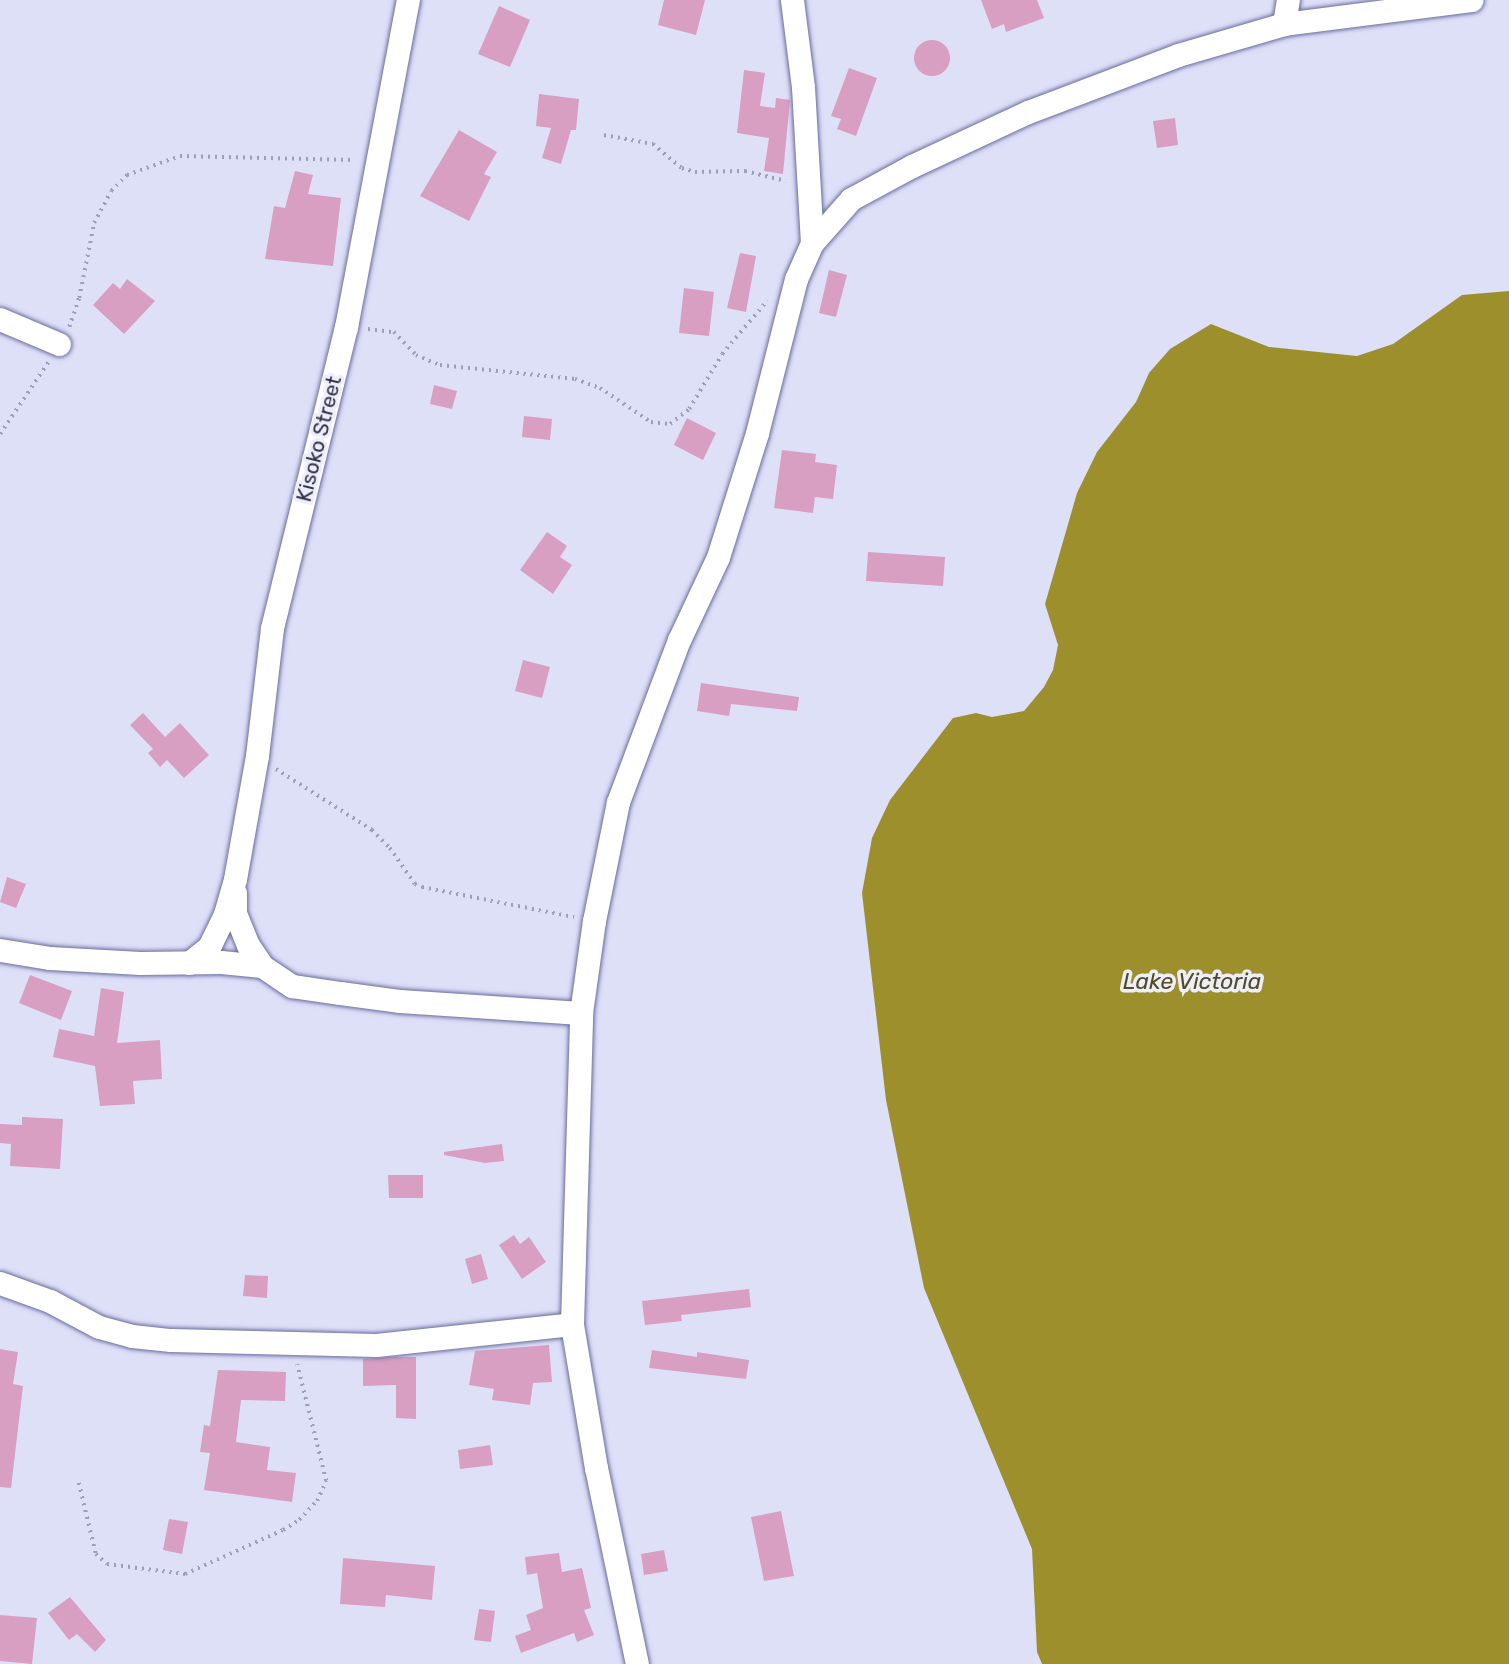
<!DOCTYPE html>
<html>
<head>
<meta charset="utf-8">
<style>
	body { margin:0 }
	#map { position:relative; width:1509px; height:1664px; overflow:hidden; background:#dee0f8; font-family:Rubik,sans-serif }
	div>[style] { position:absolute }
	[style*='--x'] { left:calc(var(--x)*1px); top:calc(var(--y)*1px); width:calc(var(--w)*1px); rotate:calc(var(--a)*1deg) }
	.water>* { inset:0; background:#9d902c }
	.building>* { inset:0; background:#d89fc2 }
	.round { border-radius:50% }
	.path>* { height:3.5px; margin-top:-1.75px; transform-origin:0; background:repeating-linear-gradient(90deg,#9d9fb6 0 2px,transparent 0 7px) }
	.roads { filter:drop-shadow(0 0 2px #696ba0) drop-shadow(0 0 2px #696ba0) }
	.minor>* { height:23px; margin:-11.5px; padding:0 11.5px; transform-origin:11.5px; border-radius:11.5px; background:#fff }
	span { translate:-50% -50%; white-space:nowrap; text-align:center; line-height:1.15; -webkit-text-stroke:7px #edeefa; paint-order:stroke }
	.street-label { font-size:21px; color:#303148 }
	.water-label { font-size:23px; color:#504b23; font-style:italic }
</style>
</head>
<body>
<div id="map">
	<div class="water">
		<div style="clip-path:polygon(1509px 291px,1509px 1664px,1042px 1664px,1037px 1652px,1032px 1549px,924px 1288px,886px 1100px,862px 893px,872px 838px,890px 800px,953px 718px,976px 713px,992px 717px,1024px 711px,1044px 687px,1053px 670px,1058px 645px,1045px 604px,1077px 493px,1097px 452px,1136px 402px,1149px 373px,1170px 349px,1211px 324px,1269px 347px,1357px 356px,1393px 344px,1462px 295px)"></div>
	</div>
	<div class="building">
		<div style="clip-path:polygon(664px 0,705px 0,696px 35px,658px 25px)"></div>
		<div style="clip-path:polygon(981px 0,1037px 0,1044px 18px,1006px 32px,1004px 24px,992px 29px)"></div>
		<div style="clip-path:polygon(499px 6px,530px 20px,510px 67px,478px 54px)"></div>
		<div class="round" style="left:914px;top:40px;width:36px;height:36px"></div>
		<div style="clip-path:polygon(849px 68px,877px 78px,856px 136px,837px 129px,841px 119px,831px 116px)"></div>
		<div style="clip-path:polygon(744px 70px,765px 73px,760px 106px,775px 108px,776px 98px,790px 100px,783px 174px,764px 171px,769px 138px,737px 133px)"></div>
		<div style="clip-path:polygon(539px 94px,579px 99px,576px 130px,571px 130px,561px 164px,542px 158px,551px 128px,536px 126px)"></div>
		<div style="clip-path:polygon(1175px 118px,1178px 145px,1157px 148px,1153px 121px)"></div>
		<div style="clip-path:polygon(459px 130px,497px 152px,484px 174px,491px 177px,469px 221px,420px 196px)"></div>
		<div style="clip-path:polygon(295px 171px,313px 175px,308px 194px,341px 198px,333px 266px,265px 259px,274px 206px,285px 208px)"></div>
		<div style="clip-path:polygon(740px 253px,756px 256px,746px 312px,727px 308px)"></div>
		<div style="clip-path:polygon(829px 270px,847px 275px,836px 317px,819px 313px)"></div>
		<div style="clip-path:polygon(127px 279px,155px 301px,124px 334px,93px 305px,113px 283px,120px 289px)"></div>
		<div style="clip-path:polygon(684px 288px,714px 292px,709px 336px,679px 333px)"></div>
		<div style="clip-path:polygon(434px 385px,457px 391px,452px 409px,430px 404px)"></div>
		<div style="clip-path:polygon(524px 416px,552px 419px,550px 440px,522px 437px)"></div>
		<div style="clip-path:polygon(687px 418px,716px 433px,703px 460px,674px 445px)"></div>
		<div style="clip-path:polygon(782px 450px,816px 454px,815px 462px,837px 465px,833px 499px,815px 497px,813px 513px,774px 508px)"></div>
		<div style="clip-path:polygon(547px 532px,567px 546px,560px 557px,572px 565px,553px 594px,520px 570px)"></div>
		<div style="clip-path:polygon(868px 552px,945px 557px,943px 586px,866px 581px)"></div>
		<div style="clip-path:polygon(523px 660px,550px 667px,542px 698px,515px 691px)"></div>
		<div style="clip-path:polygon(701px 683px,799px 697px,797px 711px,731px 704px,729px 716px,697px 711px)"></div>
		<div style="clip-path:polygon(143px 713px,165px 737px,180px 723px,209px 755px,184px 778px,167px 760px,160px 767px,148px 753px,153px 749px,130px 725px)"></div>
		<div style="clip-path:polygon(7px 877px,26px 884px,16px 908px,0 902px)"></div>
		<div style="clip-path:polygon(30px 975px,72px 991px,61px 1020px,19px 1003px)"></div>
		<div style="clip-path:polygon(101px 988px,124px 992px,117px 1043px,160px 1040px,162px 1079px,133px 1081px,135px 1104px,100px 1106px,95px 1066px,53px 1057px,59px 1029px,94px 1036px)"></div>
		<div style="clip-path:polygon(22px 1117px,63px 1119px,60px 1169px,10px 1166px,11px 1144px,0 1143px,0 1124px,22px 1125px)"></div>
		<div style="clip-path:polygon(502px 1144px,504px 1161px,485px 1163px,444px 1155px,444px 1152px)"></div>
		<div style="clip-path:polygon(388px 1175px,423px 1175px,423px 1198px,389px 1198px)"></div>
		<div style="clip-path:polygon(514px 1235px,520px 1244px,529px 1237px,546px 1262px,522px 1279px,499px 1245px)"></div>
		<div style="clip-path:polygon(481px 1254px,488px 1279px,472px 1284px,465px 1259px)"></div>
		<div style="clip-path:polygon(245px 1275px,268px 1276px,267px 1298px,243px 1296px)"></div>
		<div style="clip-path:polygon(749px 1289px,751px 1307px,681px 1315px,682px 1321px,645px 1325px,642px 1301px)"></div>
		<div style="clip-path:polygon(549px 1345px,552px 1382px,533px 1383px,530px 1405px,492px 1400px,494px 1389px,469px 1385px,475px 1351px)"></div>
		<div style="clip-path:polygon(0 1349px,18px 1352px,13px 1384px,23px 1386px,11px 1488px,0 1487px)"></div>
		<div style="clip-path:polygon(652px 1350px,697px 1357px,697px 1352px,749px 1360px,746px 1379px,649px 1368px)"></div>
		<div style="clip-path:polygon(392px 1357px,416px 1357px,416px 1419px,396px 1418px,396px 1385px,363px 1386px,363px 1359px)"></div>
		<div style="clip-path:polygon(218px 1370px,286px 1372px,285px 1401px,241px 1400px,236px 1442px,270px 1447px,267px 1470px,296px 1473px,292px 1502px,204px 1490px,210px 1453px,200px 1452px,204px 1425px,210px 1426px)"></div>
		<div style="clip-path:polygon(490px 1445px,493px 1465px,460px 1469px,458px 1450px)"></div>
		<div style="clip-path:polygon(781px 1511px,794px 1576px,764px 1581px,751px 1517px)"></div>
		<div style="clip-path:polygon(169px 1519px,188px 1522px,182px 1554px,163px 1550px)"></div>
		<div style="clip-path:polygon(664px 1550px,668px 1571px,644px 1575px,641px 1554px)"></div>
		<div style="clip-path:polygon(559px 1553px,562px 1572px,582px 1568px,591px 1608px,584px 1610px,594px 1635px,577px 1642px,574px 1633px,521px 1653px,515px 1636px,531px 1630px,526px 1615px,543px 1608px,537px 1573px,527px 1575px,525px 1557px)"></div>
		<div style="clip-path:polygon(343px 1558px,435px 1566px,432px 1600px,386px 1595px,385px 1607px,340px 1604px)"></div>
		<div style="clip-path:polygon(70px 1597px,106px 1640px,95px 1652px,77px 1634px,69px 1640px,48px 1613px)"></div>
		<div style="clip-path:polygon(479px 1609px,495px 1611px,491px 1642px,474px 1640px)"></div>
		<div style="clip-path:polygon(0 1615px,37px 1618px,32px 1664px,0 1661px)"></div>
	</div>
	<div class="path">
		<div style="--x:604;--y:135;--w:50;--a:10.4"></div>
		<div style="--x:653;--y:144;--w:38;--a:40"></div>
		<div style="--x:682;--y:168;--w:14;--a:17"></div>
		<div style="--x:695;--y:172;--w:50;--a:-1.1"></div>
		<div style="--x:745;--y:171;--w:42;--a:13.7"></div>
		<div style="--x:69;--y:327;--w:31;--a:-71"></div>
		<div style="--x:79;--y:298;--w:76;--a:-78.7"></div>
		<div style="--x:94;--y:223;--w:36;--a:-62"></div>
		<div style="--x:111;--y:191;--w:23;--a:-45"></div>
		<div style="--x:127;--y:175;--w:56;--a:-19.7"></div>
		<div style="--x:180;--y:156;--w:175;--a:1.3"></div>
		<div style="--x:368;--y:329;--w:26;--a:7"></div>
		<div style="--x:394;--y:332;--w:32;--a:46"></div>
		<div style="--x:416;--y:355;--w:26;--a:23"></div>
		<div style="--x:440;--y:365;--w:136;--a:5.9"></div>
		<div style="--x:575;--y:379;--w:27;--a:20"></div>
		<div style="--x:600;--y:388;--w:61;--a:33.7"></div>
		<div style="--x:651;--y:422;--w:19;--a:6"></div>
		<div style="--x:670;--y:424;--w:24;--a:-38"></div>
		<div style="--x:689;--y:409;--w:64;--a:-59"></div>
		<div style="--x:722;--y:354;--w:70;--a:-49.7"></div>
		<div style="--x:0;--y:434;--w:88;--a:-56.1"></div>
		<div style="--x:276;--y:769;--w:114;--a:32.4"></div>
		<div style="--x:372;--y:830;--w:25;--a:45"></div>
		<div style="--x:390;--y:848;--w:44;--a:55.2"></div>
		<div style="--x:415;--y:884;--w:8;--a:23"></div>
		<div style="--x:422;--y:887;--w:155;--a:11.2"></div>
		<div style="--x:79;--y:1483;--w:73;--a:76.5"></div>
		<div style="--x:96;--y:1554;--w:15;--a:42"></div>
		<div style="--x:107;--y:1564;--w:79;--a:7.3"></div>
		<div style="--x:185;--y:1574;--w:107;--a:-24.2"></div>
		<div style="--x:283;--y:1530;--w:19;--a:-32"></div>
		<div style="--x:299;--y:1520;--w:26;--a:-47"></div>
		<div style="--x:317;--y:1501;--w:22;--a:-66"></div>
		<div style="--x:326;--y:1481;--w:120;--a:-104"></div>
	</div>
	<div class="roads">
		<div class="minor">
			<div style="--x:792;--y:0;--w:88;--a:82.8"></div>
			<div style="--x:803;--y:87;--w:156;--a:86.7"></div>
			<div style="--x:1284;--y:24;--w:24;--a:-81"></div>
			<div style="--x:0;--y:319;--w:64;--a:23"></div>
			<div style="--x:235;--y:893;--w:20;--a:90"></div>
			<div style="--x:235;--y:913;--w:35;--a:68"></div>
			<div style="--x:248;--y:945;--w:25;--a:56"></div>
			<div style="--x:0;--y:950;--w:51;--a:9.1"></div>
			<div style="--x:50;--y:958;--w:90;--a:3.2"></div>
			<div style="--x:140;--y:963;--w:81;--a:-0.7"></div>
			<div style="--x:221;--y:962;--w:41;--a:5.6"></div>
			<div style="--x:262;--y:966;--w:36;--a:34"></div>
			<div style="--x:292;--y:986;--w:49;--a:8.3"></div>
			<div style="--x:340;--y:993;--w:61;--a:7.6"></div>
			<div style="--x:400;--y:1001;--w:181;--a:3.8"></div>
			<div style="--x:189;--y:963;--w:26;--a:-39"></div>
			<div style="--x:209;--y:947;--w:37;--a:-64"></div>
			<div style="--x:225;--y:914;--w:36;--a:-74"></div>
			<div style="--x:235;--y:879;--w:125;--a:-79.9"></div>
			<div style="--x:257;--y:756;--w:129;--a:-83.3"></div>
			<div style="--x:272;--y:628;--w:310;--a:-76.2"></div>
			<div style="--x:346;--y:327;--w:333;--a:-79.3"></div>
			<div style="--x:0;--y:1283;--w:53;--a:19.8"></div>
			<div style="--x:50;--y:1301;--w:55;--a:28"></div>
			<div style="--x:99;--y:1327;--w:34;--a:15"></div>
			<div style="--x:132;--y:1336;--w:39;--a:6"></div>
			<div style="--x:171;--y:1340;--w:205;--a:1.4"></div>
			<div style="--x:376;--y:1345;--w:197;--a:-6.1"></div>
			<div style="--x:637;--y:1664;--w:200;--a:-101.8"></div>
			<div style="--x:596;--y:1468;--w:146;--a:-99.5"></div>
			<div style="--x:572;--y:1324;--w:311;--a:-88.3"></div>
			<div style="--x:581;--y:1013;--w:93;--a:-82"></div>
			<div style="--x:594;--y:921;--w:121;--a:-78.6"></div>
			<div style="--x:618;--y:802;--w:173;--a:-69.4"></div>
			<div style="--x:679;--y:640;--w:92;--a:-64.8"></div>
			<div style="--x:718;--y:557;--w:130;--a:-72.5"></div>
			<div style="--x:757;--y:433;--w:159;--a:-75.8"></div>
			<div style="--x:796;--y:279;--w:39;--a:-66"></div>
			<div style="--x:812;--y:243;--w:59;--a:-48.4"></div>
			<div style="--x:851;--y:199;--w:69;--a:-28.4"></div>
			<div style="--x:912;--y:166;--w:128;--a:-25"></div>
			<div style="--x:1028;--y:112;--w:160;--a:-20.8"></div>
			<div style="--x:1178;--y:55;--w:110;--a:-16.3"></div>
			<div style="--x:1284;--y:24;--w:189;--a:-7.3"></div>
		</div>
	</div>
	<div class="street-label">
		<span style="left:319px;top:439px;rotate:-76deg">Kisoko Street</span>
	</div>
	<div class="water-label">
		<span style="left:1192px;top:981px">Lake Victoria</span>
	</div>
</div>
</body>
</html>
